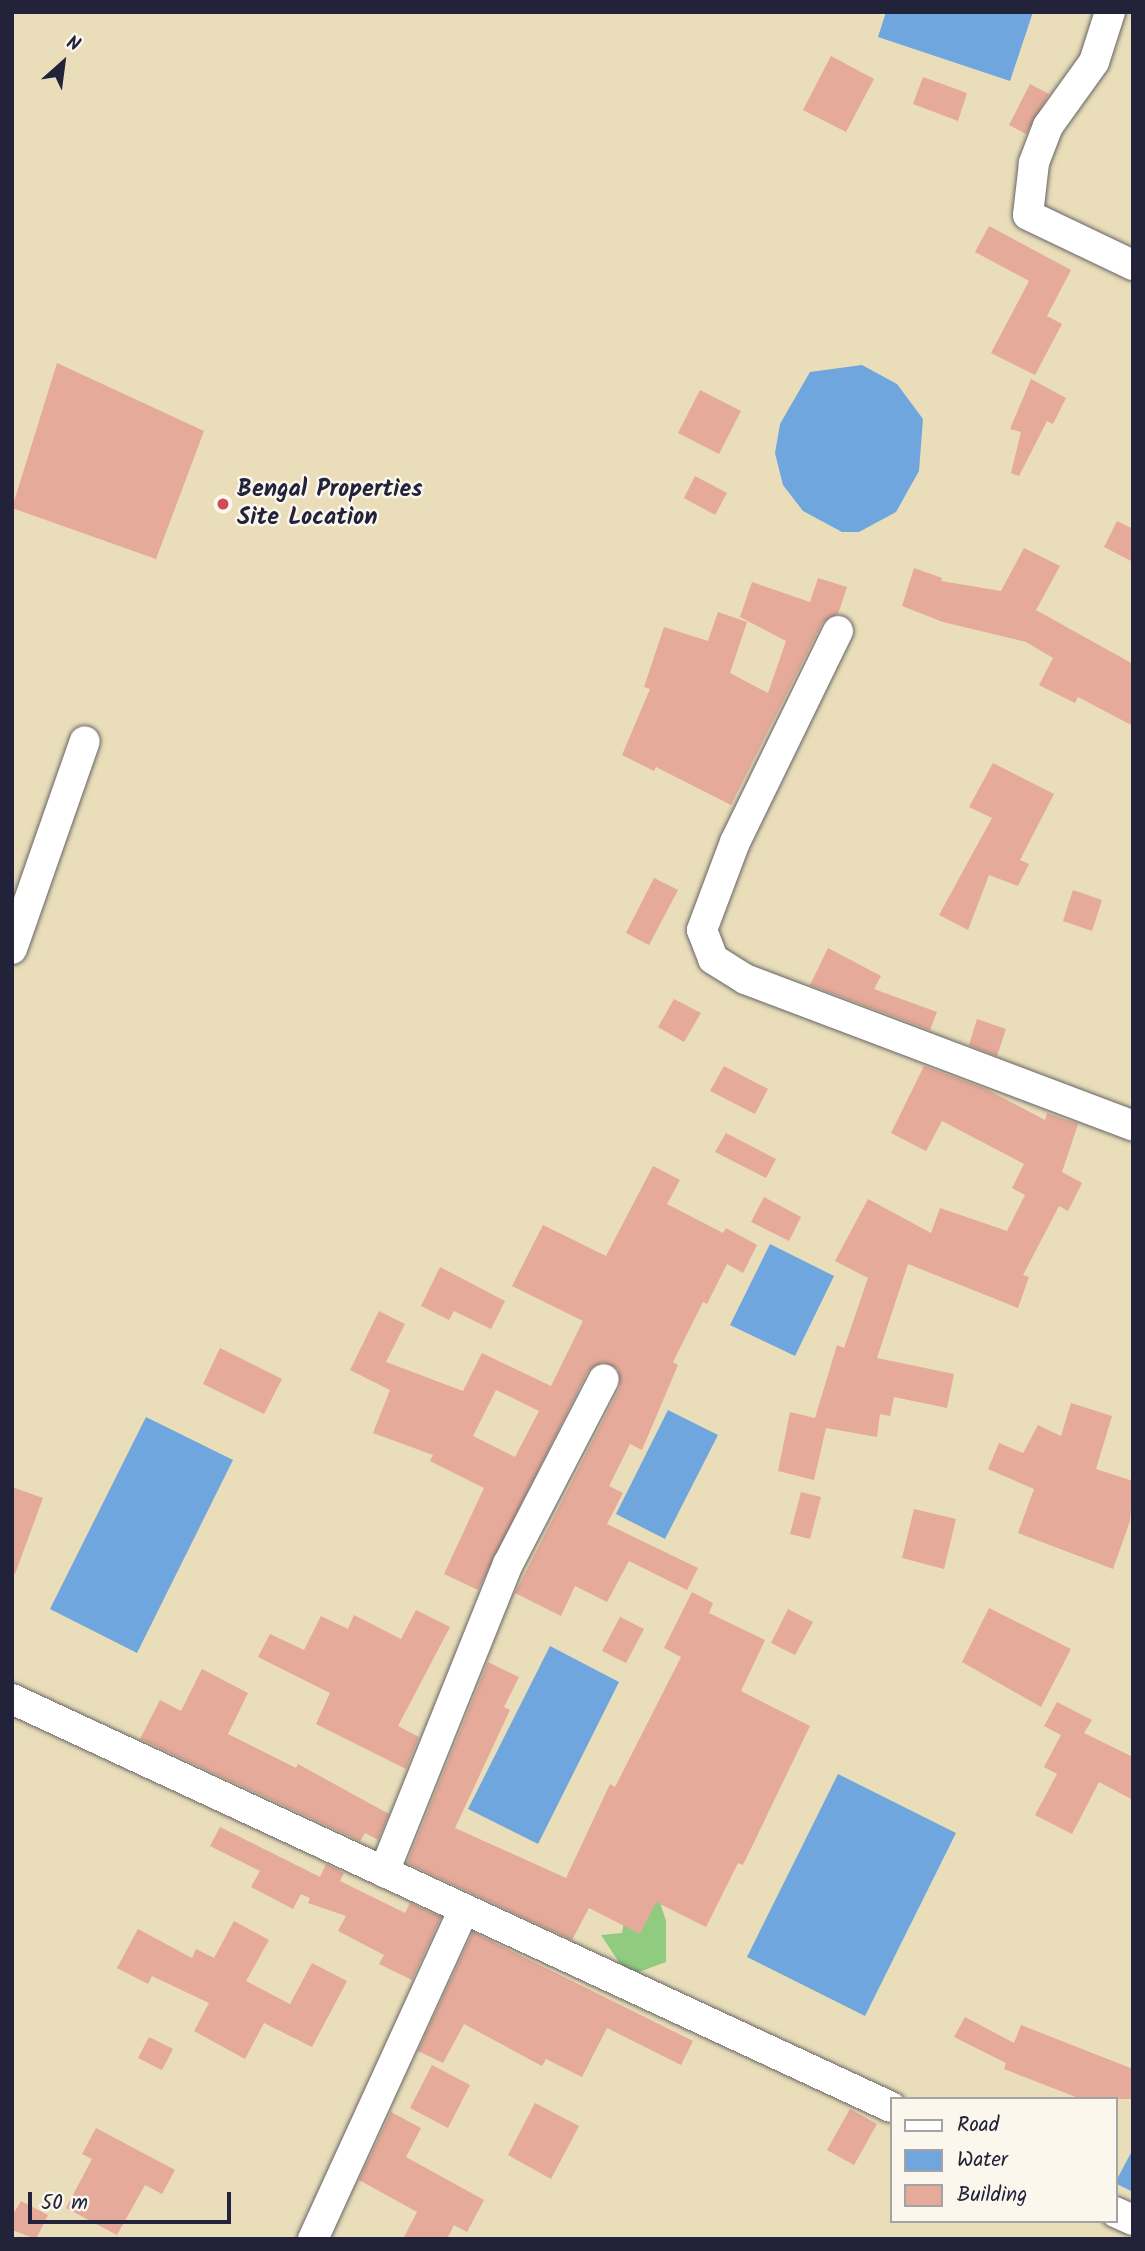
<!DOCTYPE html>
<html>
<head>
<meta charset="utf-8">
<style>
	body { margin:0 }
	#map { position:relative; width:1145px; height:2251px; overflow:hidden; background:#e9deb9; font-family:Kalam,sans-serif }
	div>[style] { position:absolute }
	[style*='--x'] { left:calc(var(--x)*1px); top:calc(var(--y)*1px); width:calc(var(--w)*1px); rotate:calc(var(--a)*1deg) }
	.green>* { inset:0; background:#90cb80 }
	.water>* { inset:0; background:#70a6de }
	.building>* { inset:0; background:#e5aa99 }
	.roads { filter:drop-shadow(0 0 2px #686467) drop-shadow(0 0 2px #686467) }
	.minor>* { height:30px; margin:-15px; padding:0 15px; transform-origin:15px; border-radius:15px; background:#fff }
	.dots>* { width:19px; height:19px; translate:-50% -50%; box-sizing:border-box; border:4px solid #fbf7ec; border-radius:50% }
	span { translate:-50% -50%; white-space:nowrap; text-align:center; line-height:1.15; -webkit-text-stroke:5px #fbf7ec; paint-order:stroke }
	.poi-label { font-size:24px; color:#22223b; font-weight:700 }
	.left { translate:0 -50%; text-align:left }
	.frame { position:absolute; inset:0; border:14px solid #22223b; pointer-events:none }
	.legend { position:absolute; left:890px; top:2097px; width:228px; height:126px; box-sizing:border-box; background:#fbf7ec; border:2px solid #a4a2a5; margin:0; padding:9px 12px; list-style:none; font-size:21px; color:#22223b }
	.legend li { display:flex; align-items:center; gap:14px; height:35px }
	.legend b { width:35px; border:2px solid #a4a2a5 }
	.north { position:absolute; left:28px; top:28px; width:70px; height:70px; -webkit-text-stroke:5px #fbf7ec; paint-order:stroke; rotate:28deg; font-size:19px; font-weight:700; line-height:28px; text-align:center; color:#22223b }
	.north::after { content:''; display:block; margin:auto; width:24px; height:32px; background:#22223b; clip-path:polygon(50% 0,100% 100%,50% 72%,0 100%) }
	.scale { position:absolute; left:28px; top:2192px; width:203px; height:32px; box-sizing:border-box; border:4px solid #22223b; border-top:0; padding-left:9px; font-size:21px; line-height:24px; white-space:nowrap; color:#22223b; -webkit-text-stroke:5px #fbf7ec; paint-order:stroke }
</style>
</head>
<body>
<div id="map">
	<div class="green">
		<div style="clip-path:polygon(629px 1889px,659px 1899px,666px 1921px,666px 1962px,628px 1976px,601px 1935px,622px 1933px)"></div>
	</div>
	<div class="water">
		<div style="clip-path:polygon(886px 12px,1033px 12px,1010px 81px,878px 37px)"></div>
		<div style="clip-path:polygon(862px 365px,897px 384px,923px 419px,919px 471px,896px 512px,859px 532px,842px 532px,803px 511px,783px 485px,775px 453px,780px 424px,810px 372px)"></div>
		<div style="clip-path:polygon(770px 1244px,834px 1276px,795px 1356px,730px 1325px)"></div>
		<div style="clip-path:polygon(668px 1410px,718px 1435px,665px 1539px,616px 1514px)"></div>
		<div style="clip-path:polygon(146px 1417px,233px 1460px,137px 1653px,50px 1609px)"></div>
		<div style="clip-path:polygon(550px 1646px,619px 1682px,538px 1844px,468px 1809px)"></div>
		<div style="clip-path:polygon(838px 1774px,956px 1833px,865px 2016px,747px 1957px)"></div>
		<div style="clip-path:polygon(1133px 2149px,1133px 2192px,1115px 2183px)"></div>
	</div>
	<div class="building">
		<div style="clip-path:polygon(831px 56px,874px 79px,846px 132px,803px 110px)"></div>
		<div style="clip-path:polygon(923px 77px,967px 93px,958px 121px,913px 104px)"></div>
		<div style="clip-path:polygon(1030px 84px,1049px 94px,1026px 134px,1009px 125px)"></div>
		<div style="clip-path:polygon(989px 226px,1071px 270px,1047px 316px,1062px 324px,1035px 375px,991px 353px,1029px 281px,975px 252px)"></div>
		<div style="clip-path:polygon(57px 363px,204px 431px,156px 559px,12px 508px)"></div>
		<div style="clip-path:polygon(1031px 379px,1066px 398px,1053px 424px,1047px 421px,1019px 476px,1011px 473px,1021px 432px,1010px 429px)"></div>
		<div style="clip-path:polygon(700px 390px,741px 411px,719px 454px,678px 433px)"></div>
		<div style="clip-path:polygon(695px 476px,727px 493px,715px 515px,684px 498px)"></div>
		<div style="clip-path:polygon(1117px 521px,1133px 529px,1133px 562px,1104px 547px)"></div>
		<div style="clip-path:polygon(1024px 548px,1060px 566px,1036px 610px,1133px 664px,1133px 726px,1078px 697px,1075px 703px,1039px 685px,1053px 658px,1026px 642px,943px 622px,902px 606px,914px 568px,942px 578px,941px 581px,1001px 591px)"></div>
		<div style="clip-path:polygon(818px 578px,847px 587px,838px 614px,822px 623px,731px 805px,656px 767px,654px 771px,622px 755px,650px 689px,644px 687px,664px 627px,708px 641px,718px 612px,747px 622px,730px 673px,768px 693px,786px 641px,740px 617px,752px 582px,810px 602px)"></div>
		<div style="clip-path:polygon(993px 763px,1054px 794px,1020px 860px,1029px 864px,1018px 886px,989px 875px,968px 930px,939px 915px,992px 818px,969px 807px)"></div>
		<div style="clip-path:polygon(654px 878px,678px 890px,649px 945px,626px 933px)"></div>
		<div style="clip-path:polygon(1073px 890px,1102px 900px,1092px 931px,1063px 921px)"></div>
		<div style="clip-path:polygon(828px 948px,881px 976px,874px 989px,937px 1012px,930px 1030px,810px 985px)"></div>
		<div style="clip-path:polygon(674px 999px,701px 1013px,684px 1042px,658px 1027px)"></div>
		<div style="clip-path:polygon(977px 1019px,1006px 1029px,997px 1056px,969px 1045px)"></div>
		<div style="clip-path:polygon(724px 1066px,768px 1089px,755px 1114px,710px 1091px)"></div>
		<div style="clip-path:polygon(924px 1066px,986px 1089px,1045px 1120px,1047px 1113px,1078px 1124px,1062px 1172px,1082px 1183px,1068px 1211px,1059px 1206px,1023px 1275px,1029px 1277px,1018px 1308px,908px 1264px,877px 1358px,954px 1374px,947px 1408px,894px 1397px,890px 1416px,880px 1414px,877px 1437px,826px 1428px,814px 1480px,778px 1471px,790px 1412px,815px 1418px,837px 1345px,844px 1348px,868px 1278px,835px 1261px,868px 1199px,931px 1233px,940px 1208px,1007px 1231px,1025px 1195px,1012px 1188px,1024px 1164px,942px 1121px,926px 1151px,891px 1133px)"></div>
		<div style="clip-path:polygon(726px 1133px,776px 1159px,766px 1178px,715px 1152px)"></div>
		<div style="clip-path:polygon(evenodd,653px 1166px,680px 1180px,667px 1204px,723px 1233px,726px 1228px,757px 1245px,743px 1273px,727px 1264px,707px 1304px,703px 1302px,673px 1362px,678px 1365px,642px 1450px,630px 1444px,609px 1486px,623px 1493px,607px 1524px,698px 1568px,687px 1590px,629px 1561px,607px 1602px,575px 1586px,561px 1616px,515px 1593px,620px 1387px,618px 1369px,603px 1362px,588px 1371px,478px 1590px,444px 1574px,484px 1488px,430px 1461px,433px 1455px,373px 1433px,390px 1390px,350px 1370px,379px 1311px,405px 1324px,386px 1362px,463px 1391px,482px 1353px,551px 1386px,583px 1321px,512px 1286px,543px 1225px,606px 1256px,653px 1166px,496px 1390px,539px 1411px,515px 1457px,473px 1436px,496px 1390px)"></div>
		<div style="clip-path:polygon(764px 1197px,801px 1217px,789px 1241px,751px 1222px)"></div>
		<div style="clip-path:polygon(440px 1267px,505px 1301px,491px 1329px,454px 1311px,449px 1320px,421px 1306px)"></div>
		<div style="clip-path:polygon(220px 1348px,282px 1379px,264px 1414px,203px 1384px)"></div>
		<div style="clip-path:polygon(1071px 1403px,1112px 1416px,1096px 1469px,1133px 1481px,1130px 1521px,1113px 1569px,1018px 1533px,1034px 1489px,988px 1469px,999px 1443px,1023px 1453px,1038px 1425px,1061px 1436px)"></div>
		<div style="clip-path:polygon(12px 1487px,43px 1498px,15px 1574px,12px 1574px)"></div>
		<div style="clip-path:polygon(801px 1492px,821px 1497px,810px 1539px,790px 1534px)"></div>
		<div style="clip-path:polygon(914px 1509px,956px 1519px,944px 1569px,902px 1558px)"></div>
		<div style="clip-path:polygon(692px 1592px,713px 1603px,709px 1613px,765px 1640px,741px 1691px,810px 1726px,743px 1865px,738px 1863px,706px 1927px,656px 1902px,640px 1934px,589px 1908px,572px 1940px,407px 1863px,488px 1662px,519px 1677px,504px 1707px,510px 1710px,455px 1828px,566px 1878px,610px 1784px,615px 1787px,681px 1657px,664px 1648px)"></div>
		<div style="clip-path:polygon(989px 1608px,1071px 1649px,1041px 1707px,962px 1662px)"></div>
		<div style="clip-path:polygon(788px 1609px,813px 1622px,795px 1655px,771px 1643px)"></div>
		<div style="clip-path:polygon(416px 1610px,450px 1627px,398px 1726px,419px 1737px,406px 1769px,316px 1724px,330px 1693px,258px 1657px,270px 1634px,304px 1650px,321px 1616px,348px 1629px,354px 1615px,401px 1639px)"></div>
		<div style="clip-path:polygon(620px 1617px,644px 1629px,626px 1663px,602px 1651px)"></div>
		<div style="clip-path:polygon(202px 1669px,248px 1693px,228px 1734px,296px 1768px,298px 1764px,389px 1814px,378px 1840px,365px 1833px,360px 1841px,140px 1739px,160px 1700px,181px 1711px)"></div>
		<div style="clip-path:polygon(1057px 1702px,1092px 1720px,1084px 1733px,1133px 1757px,1133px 1800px,1099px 1782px,1072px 1834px,1035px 1815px,1057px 1774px,1044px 1767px,1061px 1735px,1044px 1726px)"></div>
		<div style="clip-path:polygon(220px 1827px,320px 1877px,326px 1864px,344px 1873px,340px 1881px,405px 1913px,410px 1903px,441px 1917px,412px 1980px,379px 1964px,384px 1955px,338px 1931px,346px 1916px,308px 1903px,310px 1898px,301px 1894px,293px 1909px,251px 1887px,260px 1871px,210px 1846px)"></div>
		<div style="clip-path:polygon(234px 1921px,269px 1940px,246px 1981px,290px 2004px,312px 1963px,347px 1981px,312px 2047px,264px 2023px,245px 2059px,194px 2031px,209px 2003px,152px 1976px,148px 1984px,117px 1968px,138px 1929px,192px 1958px,196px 1949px,214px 1958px)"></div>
		<div style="clip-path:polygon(473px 1932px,693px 2041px,681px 2065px,607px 2028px,582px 2077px,546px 2059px,542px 2066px,464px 2024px,443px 2063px,418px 2051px)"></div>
		<div style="clip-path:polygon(965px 2017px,1014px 2043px,1021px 2025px,1133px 2069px,1133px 2099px,1081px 2099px,1004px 2069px,1006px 2063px,954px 2037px)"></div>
		<div style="clip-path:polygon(149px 2037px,173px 2049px,162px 2070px,138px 2058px)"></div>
		<div style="clip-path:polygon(432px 2065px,470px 2085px,448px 2128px,410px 2108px)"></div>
		<div style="clip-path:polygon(535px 2103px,579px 2126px,551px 2179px,508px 2155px)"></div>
		<div style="clip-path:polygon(850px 2109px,877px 2124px,854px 2165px,827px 2150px)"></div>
		<div style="clip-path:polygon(391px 2112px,421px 2128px,406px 2157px,484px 2200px,467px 2232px,454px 2225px,447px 2239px,403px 2239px,417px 2212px,359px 2180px)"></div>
		<div style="clip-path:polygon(96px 2128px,175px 2170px,162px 2194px,145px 2185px,117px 2235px,66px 2208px,92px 2159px,82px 2154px)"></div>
		<div style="clip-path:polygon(21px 2201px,48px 2215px,36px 2239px,12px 2230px,12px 2216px)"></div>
	</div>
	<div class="roads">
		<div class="minor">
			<div style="--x:1110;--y:12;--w:52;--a:107.7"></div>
			<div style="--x:1094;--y:62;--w:79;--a:125.7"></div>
			<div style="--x:1048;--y:126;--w:40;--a:111"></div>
			<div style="--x:1034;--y:163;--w:52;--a:96.6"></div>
			<div style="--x:1028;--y:215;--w:116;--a:25.5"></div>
			<div style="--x:838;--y:631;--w:235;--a:116"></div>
			<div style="--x:735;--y:842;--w:94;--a:110.6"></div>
			<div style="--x:702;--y:930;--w:31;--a:69"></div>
			<div style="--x:713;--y:959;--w:38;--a:32"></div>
			<div style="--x:745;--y:979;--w:415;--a:20.7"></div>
			<div style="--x:12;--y:949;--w:220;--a:-70.7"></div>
			<div style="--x:12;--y:1699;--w:969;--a:24.9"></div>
			<div style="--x:384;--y:1872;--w:332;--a:-68.1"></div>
			<div style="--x:508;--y:1564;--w:208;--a:-62.6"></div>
			<div style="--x:1115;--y:2212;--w:20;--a:24"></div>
			<div style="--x:313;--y:2239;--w:363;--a:-65.4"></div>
		</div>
	</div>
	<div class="dots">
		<div style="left:223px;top:504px;background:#d1495b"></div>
	</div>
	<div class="poi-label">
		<span class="left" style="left:237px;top:504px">Bengal Properties<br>Site Location</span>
	</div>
	<div class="frame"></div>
	<ul class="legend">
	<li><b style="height:9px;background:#fff"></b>Road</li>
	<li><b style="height:19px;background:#70a6de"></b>Water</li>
	<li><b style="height:19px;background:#e5aa99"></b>Building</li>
	</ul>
	<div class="north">N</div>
	<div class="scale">50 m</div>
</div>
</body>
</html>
